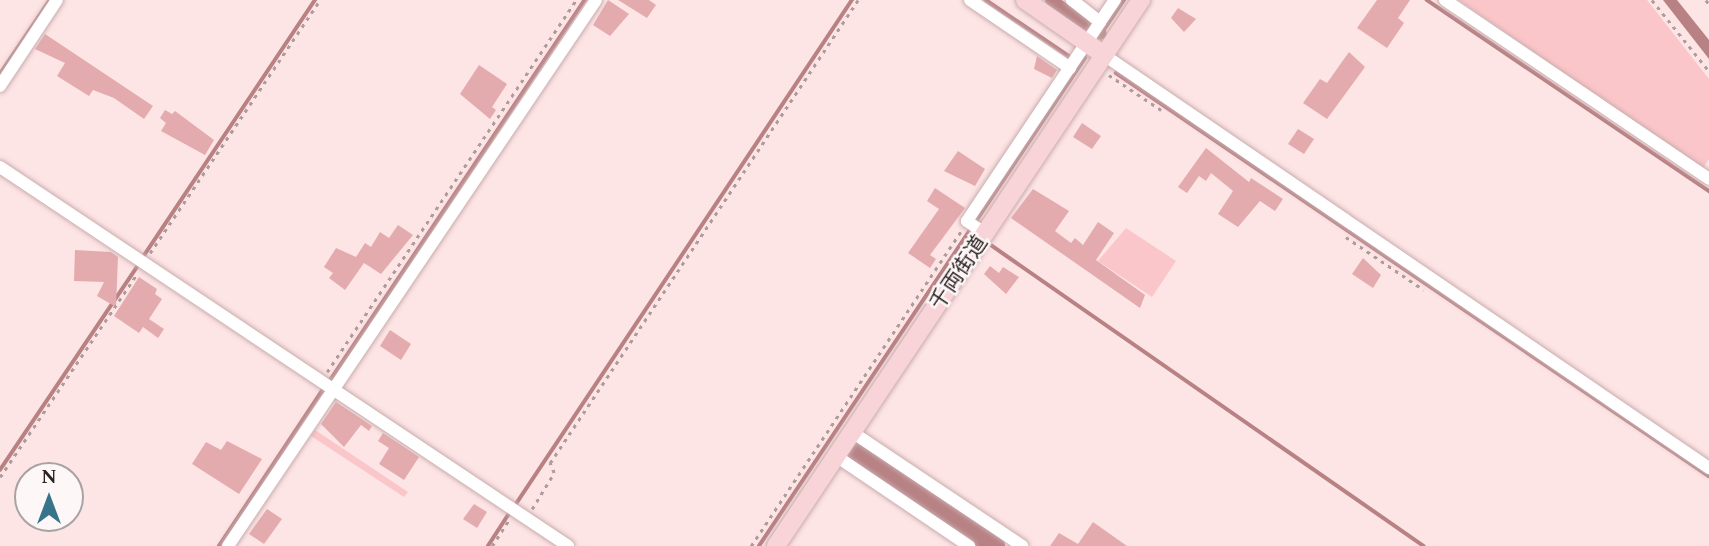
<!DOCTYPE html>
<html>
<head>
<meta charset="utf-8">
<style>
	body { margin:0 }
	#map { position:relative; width:1709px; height:546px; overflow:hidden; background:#fde4e5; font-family:Spectral,"Noto Sans JP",serif }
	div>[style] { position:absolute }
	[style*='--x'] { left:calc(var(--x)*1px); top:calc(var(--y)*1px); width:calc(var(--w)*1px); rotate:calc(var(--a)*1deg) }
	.green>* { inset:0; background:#fbc6c9 }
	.water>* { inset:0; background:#b88285 }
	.stream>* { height:3.5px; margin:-1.75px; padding:0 1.75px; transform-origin:1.75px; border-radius:1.75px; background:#b88285 }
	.canal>* { height:12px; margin:-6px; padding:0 6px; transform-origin:6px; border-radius:6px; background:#b88285 }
	.river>* { height:23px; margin:-11.5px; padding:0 11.5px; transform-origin:11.5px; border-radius:11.5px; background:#b88285 }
	.building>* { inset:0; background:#e4abae }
	.path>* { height:2.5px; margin-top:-1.25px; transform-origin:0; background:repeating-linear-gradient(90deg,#af9b9c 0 3.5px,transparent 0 8.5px) }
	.roads { filter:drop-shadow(0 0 2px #c9acad) drop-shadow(0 0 2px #c9acad) }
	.street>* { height:12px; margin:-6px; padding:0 6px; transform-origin:6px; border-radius:6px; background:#fff }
	.secondary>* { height:18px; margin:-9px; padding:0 9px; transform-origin:9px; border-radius:9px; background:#f8d3d7 }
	span { translate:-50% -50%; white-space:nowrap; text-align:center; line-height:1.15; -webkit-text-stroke:5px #fdf7f7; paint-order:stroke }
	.street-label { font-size:21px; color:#2c2222 }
	.north { position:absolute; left:14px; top:462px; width:70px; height:70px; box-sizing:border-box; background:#fdf7f7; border:2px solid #a9a2a2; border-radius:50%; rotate:0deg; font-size:19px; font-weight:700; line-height:28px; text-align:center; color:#2c2222 }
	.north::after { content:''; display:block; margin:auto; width:24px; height:32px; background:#37748a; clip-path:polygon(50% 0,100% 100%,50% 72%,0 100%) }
</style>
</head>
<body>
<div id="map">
	<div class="green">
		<div style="clip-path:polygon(1459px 0,1647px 0,1709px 79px,1709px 159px,1702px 170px)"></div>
		<div style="clip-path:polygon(1126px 228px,1176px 261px,1152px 297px,1098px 261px)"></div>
		<div style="clip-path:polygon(315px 430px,408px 492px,404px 497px,311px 436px)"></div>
	</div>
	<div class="water">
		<div style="clip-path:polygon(1663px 0,1677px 0,1709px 40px,1709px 59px)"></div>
	</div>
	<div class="stream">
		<div style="--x:986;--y:0;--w:100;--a:34"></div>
		<div style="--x:1427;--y:0;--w:341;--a:34.1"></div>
		<div style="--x:1101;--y:34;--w:41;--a:-55.9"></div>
		<div style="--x:1116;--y:73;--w:717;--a:34.2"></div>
		<div style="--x:0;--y:74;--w:89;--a:-56"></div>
		<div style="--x:991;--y:245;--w:527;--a:34.81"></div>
		<div style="--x:143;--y:257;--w:309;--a:-56.2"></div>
		<div style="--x:329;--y:382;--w:460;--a:-56.2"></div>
		<div style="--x:0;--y:470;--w:249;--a:-56"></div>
		<div style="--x:516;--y:504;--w:606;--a:-56.31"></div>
		<div style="--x:219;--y:546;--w:190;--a:-56.4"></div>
		<div style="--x:488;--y:546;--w:38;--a:-57"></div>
		<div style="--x:759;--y:546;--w:587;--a:-56.26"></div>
	</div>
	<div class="canal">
		<div style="--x:1051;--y:0;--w:60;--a:34.2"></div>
	</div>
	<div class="river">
		<div style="--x:853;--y:452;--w:169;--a:33.9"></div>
	</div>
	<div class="building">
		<div style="clip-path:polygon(608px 0,629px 14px,610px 36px,593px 25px)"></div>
		<div style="clip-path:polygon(618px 0,649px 0,656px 5px,647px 18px)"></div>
		<div style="clip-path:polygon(1377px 0,1410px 0,1398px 18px,1404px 23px,1387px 48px,1357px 28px)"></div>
		<div style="clip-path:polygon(1178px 8px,1196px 19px,1184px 32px,1171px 18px)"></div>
		<div style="clip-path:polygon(45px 34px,153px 106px,144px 119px,114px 98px,93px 90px,89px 96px,57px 76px,65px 63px,35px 49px)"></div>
		<div style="clip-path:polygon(1349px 52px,1365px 67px,1327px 119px,1303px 103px,1320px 79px,1327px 83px)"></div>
		<div style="clip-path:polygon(1037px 56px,1057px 70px,1052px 78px,1034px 69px)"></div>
		<div style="clip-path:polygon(479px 65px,507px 84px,492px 107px,496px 110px,490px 119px,460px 94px)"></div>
		<div style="clip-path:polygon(165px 110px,172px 114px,175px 111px,214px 140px,205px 155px,161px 131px,166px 123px,160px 118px)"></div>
		<div style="clip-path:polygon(1082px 123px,1101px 136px,1092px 149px,1073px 137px)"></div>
		<div style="clip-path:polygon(1298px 129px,1314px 139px,1304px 154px,1288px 144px)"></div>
		<div style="clip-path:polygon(1206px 148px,1249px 182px,1251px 178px,1283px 199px,1275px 211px,1260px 201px,1238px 227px,1218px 214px,1233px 191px,1211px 173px,1206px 181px,1199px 176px,1187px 193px,1178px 187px)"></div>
		<div style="clip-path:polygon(958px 151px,985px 169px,975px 186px,944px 171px)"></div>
		<div style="clip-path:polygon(935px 188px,965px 208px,930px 255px,936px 259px,930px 268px,908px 253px,939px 209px,927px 201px)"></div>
		<div style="clip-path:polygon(1033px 189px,1069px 211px,1055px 231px,1071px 243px,1075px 238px,1083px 245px,1098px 222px,1114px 233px,1096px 260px,1145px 295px,1140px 308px,1011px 218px)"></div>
		<div style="clip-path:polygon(398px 225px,413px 235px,381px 274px,364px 263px,345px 290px,329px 278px,333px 273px,324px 267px,336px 248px,356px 257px,365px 243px,371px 247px,380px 232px,389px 238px)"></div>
		<div style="clip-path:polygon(75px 250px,111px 252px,118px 257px,116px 307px,97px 296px,104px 282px,74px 281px)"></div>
		<div style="clip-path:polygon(1363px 258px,1381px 275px,1373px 288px,1352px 274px)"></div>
		<div style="clip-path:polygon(990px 266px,999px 273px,1003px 267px,1019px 277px,1006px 294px,984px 274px)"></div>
		<div style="clip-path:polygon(139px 277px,157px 289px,155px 294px,162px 299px,149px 319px,164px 329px,158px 338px,143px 327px,139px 333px,114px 316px)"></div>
		<div style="clip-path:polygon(390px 330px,411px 344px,401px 360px,380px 346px)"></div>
		<div style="clip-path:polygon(336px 402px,372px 426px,369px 431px,361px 425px,344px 447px,321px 424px)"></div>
		<div style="clip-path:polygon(383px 433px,419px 457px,404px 480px,379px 464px,389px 448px,378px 441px)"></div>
		<div style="clip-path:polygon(227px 441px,262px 459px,239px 494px,192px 464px,206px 442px,221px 450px)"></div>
		<div style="clip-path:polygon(474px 504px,487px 512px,477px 528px,463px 519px)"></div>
		<div style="clip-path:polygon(267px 509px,282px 519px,264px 544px,249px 534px)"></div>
		<div style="clip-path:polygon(1093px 522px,1127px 546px,1050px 546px,1059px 533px,1078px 544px)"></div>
	</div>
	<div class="path">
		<div style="--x:1652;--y:0;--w:91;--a:51.2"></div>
		<div style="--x:1706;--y:0;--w:5;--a:53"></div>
		<div style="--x:1109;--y:75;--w:63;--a:33.9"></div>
		<div style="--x:1346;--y:237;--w:94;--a:34.2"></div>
		<div style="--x:150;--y:253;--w:305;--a:-56.1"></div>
		<div style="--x:327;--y:372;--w:448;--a:-56.2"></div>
		<div style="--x:0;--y:477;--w:245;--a:-56"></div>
		<div style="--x:532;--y:509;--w:42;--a:-58.6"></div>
		<div style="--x:554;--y:473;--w:11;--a:-112"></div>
		<div style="--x:550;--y:463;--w:556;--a:-56.37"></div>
		<div style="--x:492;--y:546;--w:30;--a:-57"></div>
		<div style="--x:751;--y:546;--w:379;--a:-56.3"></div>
	</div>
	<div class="roads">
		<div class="street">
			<div style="--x:970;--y:0;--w:121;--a:34.2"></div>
			<div style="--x:1445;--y:0;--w:319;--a:34.1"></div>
			<div style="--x:1100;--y:22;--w:27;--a:-56"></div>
			<div style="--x:1104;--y:55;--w:733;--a:34.32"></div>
			<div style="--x:0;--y:86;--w:103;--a:-56.5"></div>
			<div style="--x:0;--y:167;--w:683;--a:33.71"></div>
			<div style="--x:986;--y:234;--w:23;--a:-146"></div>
			<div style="--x:967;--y:221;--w:239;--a:-56.2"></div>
			<div style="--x:1100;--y:22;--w:36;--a:-142"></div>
			<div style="--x:852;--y:432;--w:205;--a:33.8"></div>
			<div style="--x:836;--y:456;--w:161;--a:34.1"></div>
			<div style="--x:228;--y:546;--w:658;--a:-56.02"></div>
		</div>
		<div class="secondary">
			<div style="--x:1025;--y:0;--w:96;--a:34.8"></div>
			<div style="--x:776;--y:546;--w:657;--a:-56.24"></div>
		</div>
	</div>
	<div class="street-label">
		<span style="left:959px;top:273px;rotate:-56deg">千両街道</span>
	</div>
	<div class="north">N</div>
</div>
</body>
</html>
